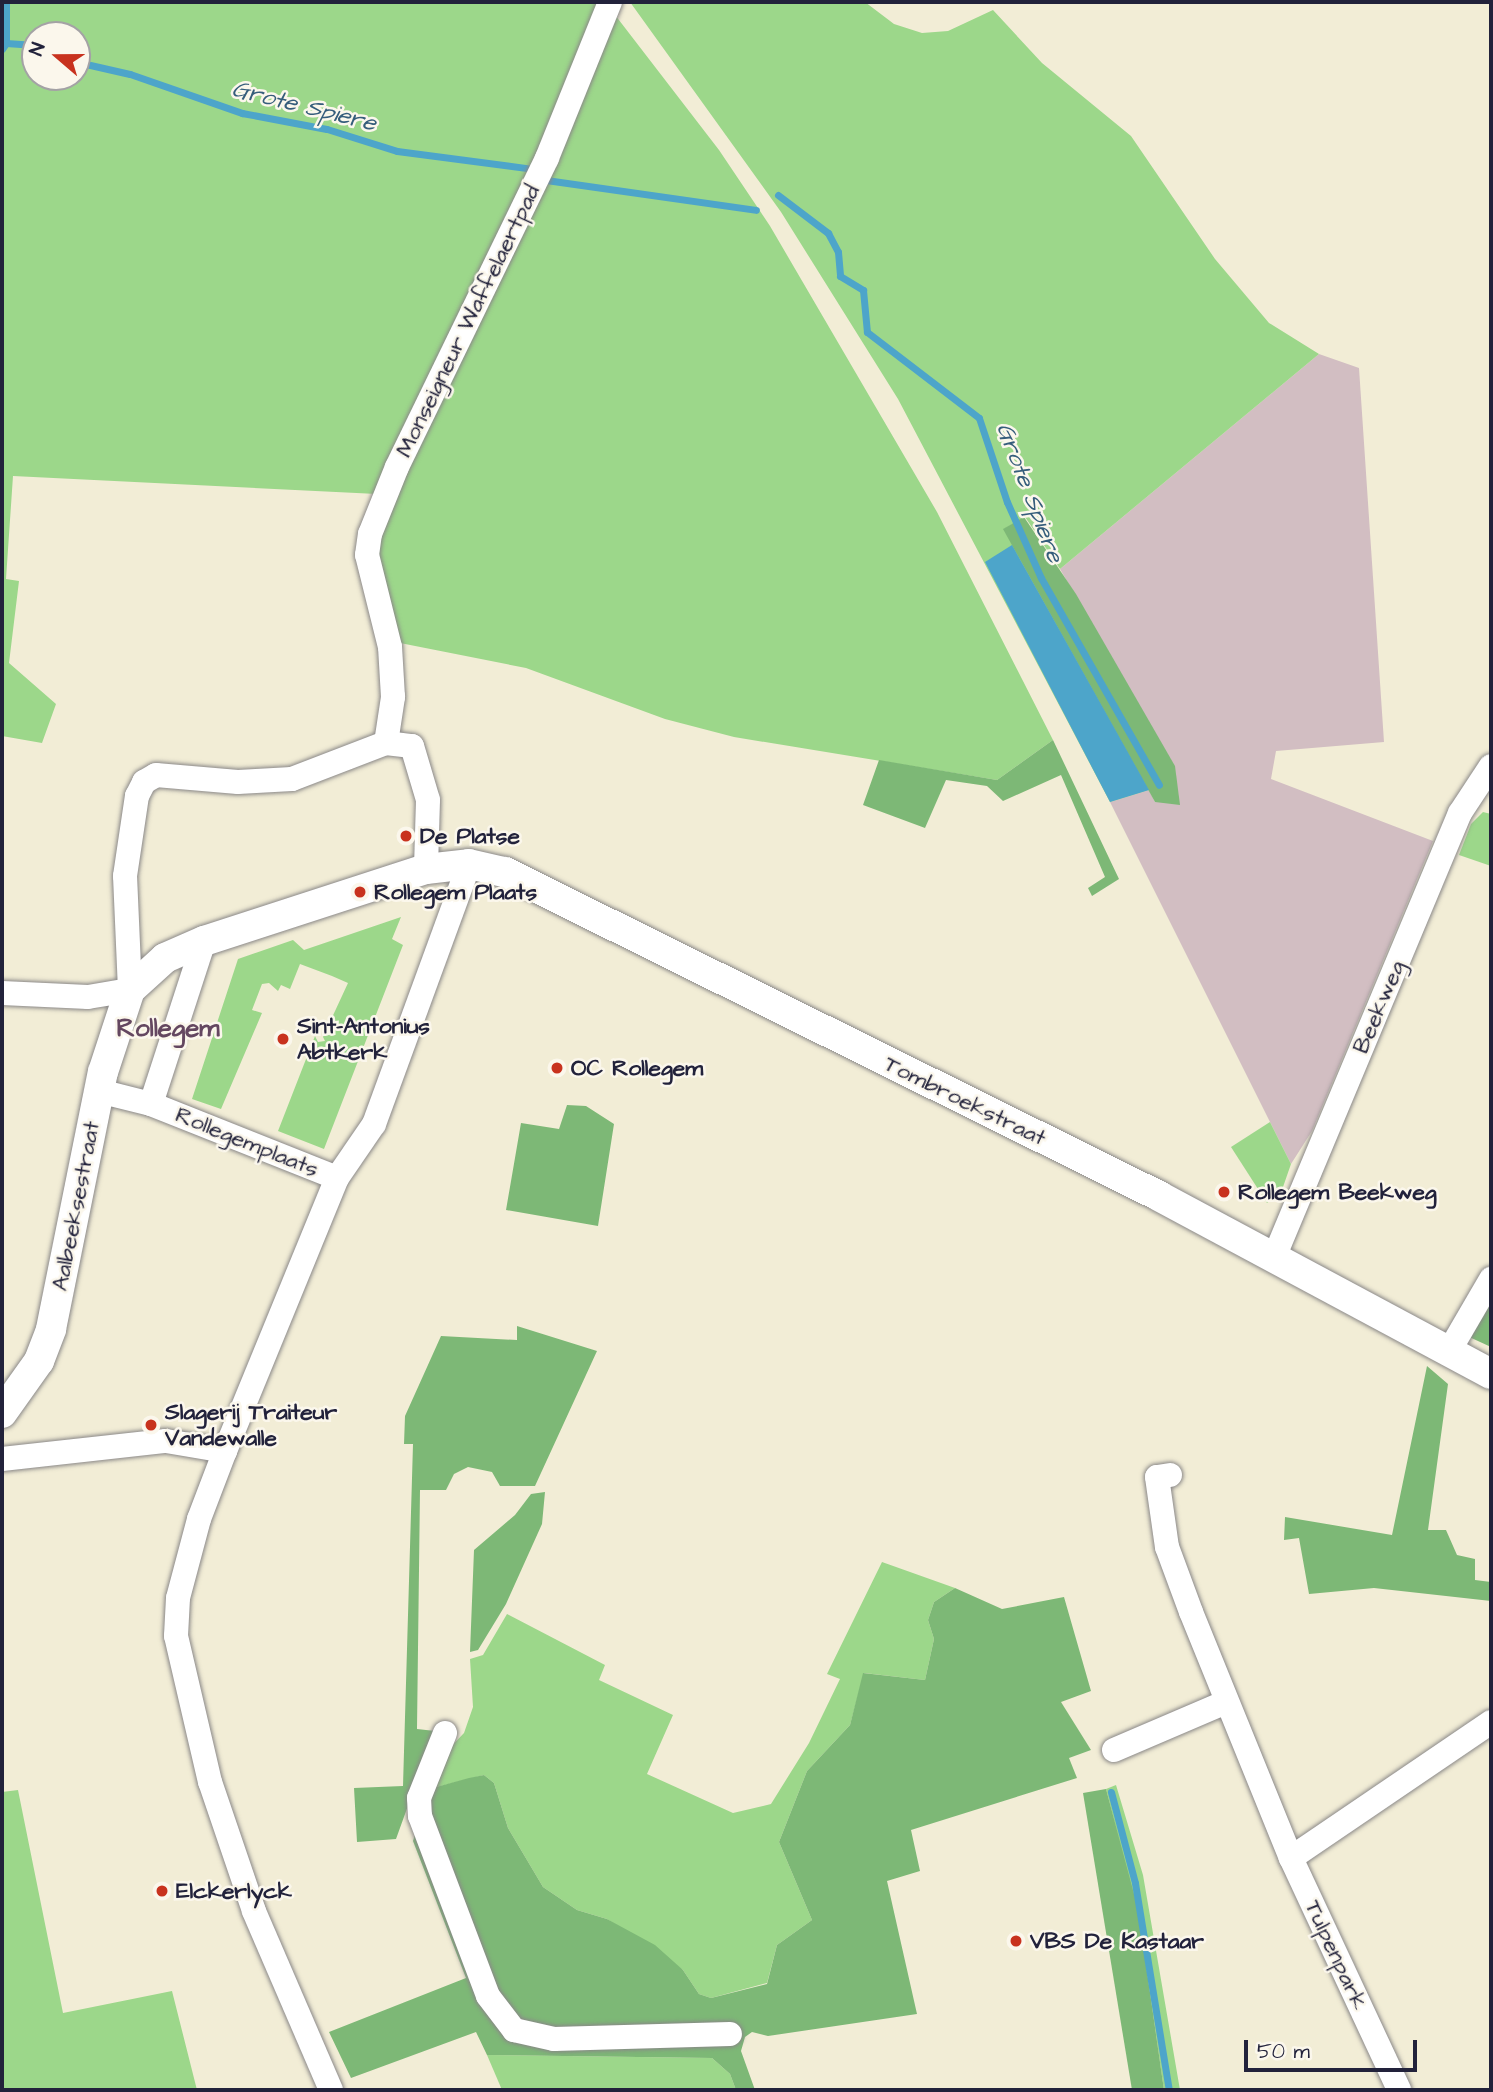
<!DOCTYPE html>
<html>
<head>
<meta charset="utf-8">
<style>
	body { margin:0 }
	#map { position:relative; width:1493px; height:2092px; overflow:hidden; background:#f2edd6; font-family:"Architects Daughter",sans-serif }
	div>[style] { position:absolute }
	[style*='--x'] { left:calc(var(--x)*1px); top:calc(var(--y)*1px); width:calc(var(--w)*1px); rotate:calc(var(--a)*1deg) }
	.industrial>* { inset:0; background:#d2bec2 }
	.green>* { inset:0; background:#9cd78a }
	.forest>* { inset:0; background:#7db876 }
	.water>* { inset:0; background:#4da5ca }
	.stream>* { height:7px; margin:-3.5px; padding:0 3.5px; transform-origin:3.5px; border-radius:3.5px; background:#4da5ca }
	.roads { filter:drop-shadow(0 0 2px #8a8888) drop-shadow(0 0 2px #8a8888) }
	.minor>* { height:24px; margin:-12px; padding:0 12px; transform-origin:12px; border-radius:12px; background:#fff }
	.tertiary>* { height:30px; margin:-15px; padding:0 15px; transform-origin:15px; border-radius:15px; background:#fff }
	.dots>* { width:19px; height:19px; translate:-50% -50%; box-sizing:border-box; border:4px solid #fbf7ec; border-radius:50% }
	span { translate:-50% -50%; white-space:nowrap; text-align:center; line-height:1.15; -webkit-text-stroke:5px #fbf7ec; paint-order:stroke }
	.street-label { font-size:23px; color:#22223b }
	.poi-label { font-size:23px; color:#22223b; font-weight:700 }
	.left { translate:0 -50%; text-align:left }
	.water-label { font-size:24px; color:#355d7b; font-style:italic }
	.quarter-label { font-size:26px; color:#644760; font-weight:700 }
	.frame { position:absolute; inset:0; border:4px solid #22223b; pointer-events:none }
	.north { position:absolute; left:21px; top:21px; width:70px; height:70px; box-sizing:border-box; background:#fbf7ec; border:2px solid #a4a2a5; border-radius:50%; rotate:290deg; font-size:19px; font-weight:700; line-height:28px; text-align:center; color:#22223b }
	.north::after { content:''; display:block; margin:auto; width:24px; height:32px; background:#c8321e; clip-path:polygon(50% 0,100% 100%,50% 72%,0 100%) }
	.scale { position:absolute; left:1244px; top:2040px; width:173px; height:32px; box-sizing:border-box; border:4px solid #22223b; border-top:0; padding-left:9px; font-size:21px; line-height:24px; white-space:nowrap; color:#22223b; -webkit-text-stroke:5px #fbf7ec; paint-order:stroke }
</style>
</head>
<body>
<div id="map">
	<div class="industrial">
		<div style="clip-path:polygon(1319px 354px,1359px 368px,1384px 742px,1276px 751px,1271px 779px,1433px 841px,1312px 1131px,1291px 1164px,1110px 802px,1149px 790px,1155px 802px,1175px 767px,1060px 569px)"></div>
	</div>
	<div class="green">
		<div style="clip-path:polygon(evenodd,2px 2px,601px 2px,589px 44px,377px 494px,13px 476px,6px 579px,19px 581px,9px 663px,56px 704px,42px 743px,2px 736px,2px 2px,35px 35px,77px 35px,77px 77px,35px 77px,35px 35px)"></div>
		<div style="clip-path:polygon(630px 2px,865px 2px,894px 24px,922px 33px,948px 31px,993px 10px,1042px 63px,1131px 136px,1215px 259px,1269px 323px,1319px 354px,1060px 569px,1025px 517px,1004px 529px,1149px 790px,1110px 802px,898px 399px,781px 212px)"></div>
		<div style="clip-path:polygon(612px 11px,719px 150px,770px 226px,937px 512px,1053px 740px,997px 780px,734px 737px,665px 719px,526px 668px,395px 642px,376px 557px,378px 534px)"></div>
		<div style="clip-path:polygon(1483px 812px,1491px 814px,1491px 866px,1459px 855px,1471px 824px)"></div>
		<div style="clip-path:polygon(401px 917px,392px 939px,403px 945px,324px 1149px,278px 1131px,315px 1036px,318px 1042px,325px 1041px,323px 1037px,348px 983px,332px 976px,300px 964px,290px 989px,281px 985px,278px 991px,269px 983px,262px 984px,252px 1010px,262px 1013px,221px 1109px,192px 1099px,238px 959px,293px 940px,304px 950px)"></div>
		<div style="clip-path:polygon(1270px 1122px,1291px 1164px,1283px 1187px,1267px 1203px,1231px 1147px)"></div>
		<div style="clip-path:polygon(882px 1562px,955px 1588px,934px 1602px,928px 1620px,934px 1639px,925px 1680px,864px 1673px,850px 1725px,807px 1771px,779px 1842px,812px 1920px,777px 1945px,767px 1983px,711px 1998px,699px 1994px,683px 1970px,607px 1919px,577px 1910px,543px 1887px,508px 1828px,494px 1783px,484px 1775px,429px 1789px,443px 1755px,464px 1733px,473px 1707px,470px 1659px,483px 1655px,507px 1614px,605px 1665px,599px 1680px,673px 1715px,647px 1774px,733px 1813px,771px 1804px,809px 1743px,840px 1679px,827px 1674px)"></div>
		<div style="clip-path:polygon(1116px 1785px,1143px 1875px,1180px 2090px,1164px 2090px,1139px 1918px,1106px 1789px)"></div>
		<div style="clip-path:polygon(18px 1790px,63px 2013px,172px 1991px,197px 2090px,2px 2090px,2px 1792px)"></div>
		<div style="clip-path:polygon(487px 2055px,712px 2058px,730px 2074px,736px 2090px,502px 2090px)"></div>
	</div>
	<div class="forest">
		<div style="clip-path:polygon(1024px 517px,1076px 594px,1175px 766px,1180px 805px,1155px 802px,1003px 529px)"></div>
		<div style="clip-path:polygon(1053px 740px,1119px 879px,1092px 896px,1088px 888px,1105px 877px,1061px 775px,1003px 801px,987px 786px,946px 780px,925px 828px,863px 805px,879px 760px,997px 780px)"></div>
		<div style="clip-path:polygon(567px 1105px,586px 1106px,614px 1124px,598px 1226px,506px 1210px,521px 1123px,559px 1129px)"></div>
		<div style="clip-path:polygon(1491px 1266px,1491px 1347px,1454px 1330px)"></div>
		<div style="clip-path:polygon(517px 1326px,597px 1351px,535px 1486px,500px 1486px,492px 1472px,468px 1467px,454px 1474px,446px 1490px,420px 1490px,417px 1729px,435px 1731px,396px 1839px,357px 1842px,354px 1788px,403px 1786px,413px 1444px,404px 1444px,405px 1416px,441px 1336px,517px 1340px)"></div>
		<div style="clip-path:polygon(1427px 1366px,1448px 1384px,1428px 1530px,1446px 1530px,1457px 1555px,1475px 1559px,1475px 1580px,1491px 1582px,1491px 1601px,1374px 1588px,1309px 1594px,1299px 1538px,1284px 1540px,1285px 1517px,1392px 1535px)"></div>
		<div style="clip-path:polygon(545px 1492px,542px 1524px,506px 1604px,478px 1650px,470px 1652px,474px 1550px,515px 1515px,531px 1494px)"></div>
		<div style="clip-path:polygon(955px 1588px,1002px 1609px,1064px 1597px,1091px 1691px,1061px 1702px,1091px 1750px,1069px 1758px,1077px 1778px,911px 1830px,920px 1871px,887px 1881px,917px 2014px,768px 2036px,752px 2032px,745px 2037px,741px 2051px,755px 2090px,736px 2090px,730px 2074px,712px 2058px,487px 2055px,476px 2032px,351px 2078px,329px 2032px,466px 1978px,413px 1841px,429px 1789px,469px 1778px,484px 1775px,494px 1783px,508px 1828px,543px 1887px,577px 1910px,607px 1919px,655px 1945px,683px 1970px,699px 1994px,711px 1998px,767px 1984px,777px 1945px,812px 1920px,779px 1842px,807px 1771px,850px 1725px,863px 1673px,925px 1680px,934px 1639px,928px 1620px,934px 1602px)"></div>
		<div style="clip-path:polygon(1106px 1789px,1138px 1909px,1164px 2090px,1132px 2090px,1083px 1793px)"></div>
	</div>
	<div class="water">
		<div style="clip-path:polygon(1012px 545px,1149px 790px,1110px 802px,985px 562px)"></div>
	</div>
	<div class="stream">
		<div style="--x:6;--y:2;--w:41;--a:90"></div>
		<div style="--x:2;--y:49;--w:7;--a:-56"></div>
		<div style="--x:6;--y:43;--w:29;--a:4"></div>
		<div style="--x:77;--y:62;--w:54;--a:12.8"></div>
		<div style="--x:130;--y:74;--w:119;--a:19.2"></div>
		<div style="--x:242;--y:113;--w:86;--a:10.7"></div>
		<div style="--x:327;--y:129;--w:73;--a:17.4"></div>
		<div style="--x:397;--y:151;--w:131;--a:7.5"></div>
		<div style="--x:546;--y:180;--w:212;--a:8.1"></div>
		<div style="--x:778;--y:195;--w:63;--a:37.2"></div>
		<div style="--x:828;--y:233;--w:21;--a:62"></div>
		<div style="--x:838;--y:252;--w:24;--a:85"></div>
		<div style="--x:840;--y:276;--w:27;--a:31"></div>
		<div style="--x:863;--y:290;--w:42;--a:84.6"></div>
		<div style="--x:867;--y:332;--w:141;--a:37.5"></div>
		<div style="--x:979;--y:418;--w:89;--a:71.6"></div>
		<div style="--x:1007;--y:502;--w:83;--a:65.9"></div>
		<div style="--x:1041;--y:578;--w:238;--a:60.3"></div>
		<div style="--x:1111;--y:1792;--w:94;--a:75.2"></div>
		<div style="--x:1135;--y:1883;--w:210;--a:80.7"></div>
	</div>
	<div class="roads">
		<div class="minor">
			<div style="--x:386;--y:743;--w:47;--a:-81.3"></div>
			<div style="--x:393;--y:697;--w:50;--a:-93.4"></div>
			<div style="--x:390;--y:647;--w:95;--a:-104"></div>
			<div style="--x:367;--y:555;--w:21;--a:-82"></div>
			<div style="--x:370;--y:534;--w:72;--a:-68.1"></div>
			<div style="--x:397;--y:467;--w:343;--a:-64.1"></div>
			<div style="--x:547;--y:158;--w:168;--a:-68"></div>
			<div style="--x:2;--y:993;--w:86;--a:2.7"></div>
			<div style="--x:88;--y:997;--w:43;--a:-9.5"></div>
			<div style="--x:130;--y:990;--w:114;--a:-92.5"></div>
			<div style="--x:125;--y:876;--w:81;--a:-81.5"></div>
			<div style="--x:137;--y:796;--w:16;--a:-63"></div>
			<div style="--x:144;--y:782;--w:14;--a:-30"></div>
			<div style="--x:156;--y:775;--w:82;--a:4.9"></div>
			<div style="--x:238;--y:782;--w:54;--a:-3.2"></div>
			<div style="--x:292;--y:779;--w:101;--a:-21"></div>
			<div style="--x:386;--y:743;--w:26;--a:7"></div>
			<div style="--x:412;--y:746;--w:56;--a:73.5"></div>
			<div style="--x:428;--y:800;--w:69;--a:91.7"></div>
			<div style="--x:99;--y:1091;--w:54;--a:14"></div>
			<div style="--x:151;--y:1104;--w:200;--a:21.7"></div>
			<div style="--x:151;--y:1104;--w:171;--a:-72"></div>
			<div style="--x:1275;--y:1255;--w:479;--a:-67.3"></div>
			<div style="--x:1460;--y:813;--w:56;--a:-56.6"></div>
			<div style="--x:1448;--y:1353;--w:86;--a:-59.8"></div>
			<div style="--x:2;--y:1459;--w:165;--a:-6.3"></div>
			<div style="--x:166;--y:1441;--w:60;--a:9.6"></div>
			<div style="--x:1170;--y:1475;--w:13;--a:171"></div>
			<div style="--x:1157;--y:1477;--w:71;--a:81.9"></div>
			<div style="--x:1167;--y:1547;--w:69;--a:69.7"></div>
			<div style="--x:1191;--y:1612;--w:266;--a:67.9"></div>
			<div style="--x:1291;--y:1858;--w:256;--a:65"></div>
			<div style="--x:445;--y:1733;--w:70;--a:111.8"></div>
			<div style="--x:419;--y:1798;--w:18;--a:87"></div>
			<div style="--x:420;--y:1816;--w:192;--a:69.3"></div>
			<div style="--x:488;--y:1996;--w:43;--a:52.6"></div>
			<div style="--x:514;--y:2030;--w:41;--a:12.7"></div>
			<div style="--x:554;--y:2039;--w:176;--a:-1.6"></div>
			<div style="--x:1114;--y:1750;--w:122;--a:-23.2"></div>
			<div style="--x:1291;--y:1858;--w:242;--a:-34.2"></div>
			<div style="--x:331;--y:2090;--w:195;--a:-113.3"></div>
			<div style="--x:254;--y:1911;--w:136;--a:-108.8"></div>
			<div style="--x:210;--y:1782;--w:150;--a:-103.1"></div>
			<div style="--x:176;--y:1636;--w:38;--a:-87"></div>
			<div style="--x:178;--y:1598;--w:82;--a:-75.1"></div>
			<div style="--x:199;--y:1519;--w:73;--a:-69.1"></div>
			<div style="--x:225;--y:1451;--w:295;--a:-67.7"></div>
			<div style="--x:337;--y:1178;--w:65;--a:-55.6"></div>
			<div style="--x:374;--y:1124;--w:277;--a:-69.9"></div>
		</div>
		<div class="tertiary">
			<div style="--x:2;--y:1413;--w:64;--a:-54.6"></div>
			<div style="--x:39;--y:1361;--w:34;--a:-69"></div>
			<div style="--x:51;--y:1329;--w:262;--a:-78.6"></div>
			<div style="--x:103;--y:1072;--w:86;--a:-71.8"></div>
			<div style="--x:130;--y:990;--w:47;--a:-42.4"></div>
			<div style="--x:165;--y:958;--w:43;--a:-23.6"></div>
			<div style="--x:204;--y:941;--w:233;--a:-18"></div>
			<div style="--x:426;--y:869;--w:43;--a:-6.6"></div>
			<div style="--x:469;--y:864;--w:37;--a:13"></div>
			<div style="--x:505;--y:872;--w:730;--a:26.35"></div>
			<div style="--x:1159;--y:1196;--w:377;--a:28.2"></div>
		</div>
	</div>
	<div class="dots">
		<div style="left:406px;top:836px;background:#c8321e"></div>
		<div style="left:360px;top:892px;background:#c8321e"></div>
		<div style="left:283px;top:1039px;background:#c8321e"></div>
		<div style="left:557px;top:1068px;background:#c8321e"></div>
		<div style="left:1224px;top:1192px;background:#c8321e"></div>
		<div style="left:151px;top:1425px;background:#c8321e"></div>
		<div style="left:162px;top:1891px;background:#c8321e"></div>
		<div style="left:1016px;top:1941px;background:#c8321e"></div>
	</div>
	<div class="street-label">
		<span style="left:468px;top:321px;rotate:-64deg">Monseigneur Waffelaertpad</span>
		<span style="left:1379px;top:1007px;rotate:-67deg">Beekweg</span>
		<span style="left:965px;top:1101px;rotate:26deg">Tombroekstraat</span>
		<span style="left:247px;top:1142px;rotate:22deg">Rollegemplaats</span>
		<span style="left:76px;top:1206px;rotate:-79deg">Aalbeeksestraat</span>
		<span style="left:1336px;top:1955px;rotate:65deg">Tulpenpark</span>
	</div>
	<div class="poi-label">
		<span class="left" style="left:420px;top:836px">De Platse</span>
		<span class="left" style="left:374px;top:892px">Rollegem Plaats</span>
		<span class="left" style="left:297px;top:1039px">Sint-Antonius<br>Abtkerk</span>
		<span class="left" style="left:571px;top:1068px">OC Rollegem</span>
		<span class="left" style="left:1238px;top:1192px">Rollegem Beekweg</span>
		<span class="left" style="left:165px;top:1425px">Slagerij Traiteur<br>Vandewalle</span>
		<span class="left" style="left:176px;top:1891px">Elckerlyck</span>
		<span class="left" style="left:1030px;top:1941px">VBS De Kastaar</span>
	</div>
	<div class="water-label">
		<span style="left:304px;top:107px;rotate:14deg">Grote Spiere</span>
		<span style="left:1029px;top:493px;rotate:69deg">Grote Spiere</span>
	</div>
	<div class="quarter-label">
		<span style="left:168px;top:1029px">Rollegem</span>
	</div>
	<div class="frame"></div>
	<div class="north">N</div>
	<div class="scale">50 m</div>
</div>
</body>
</html>
